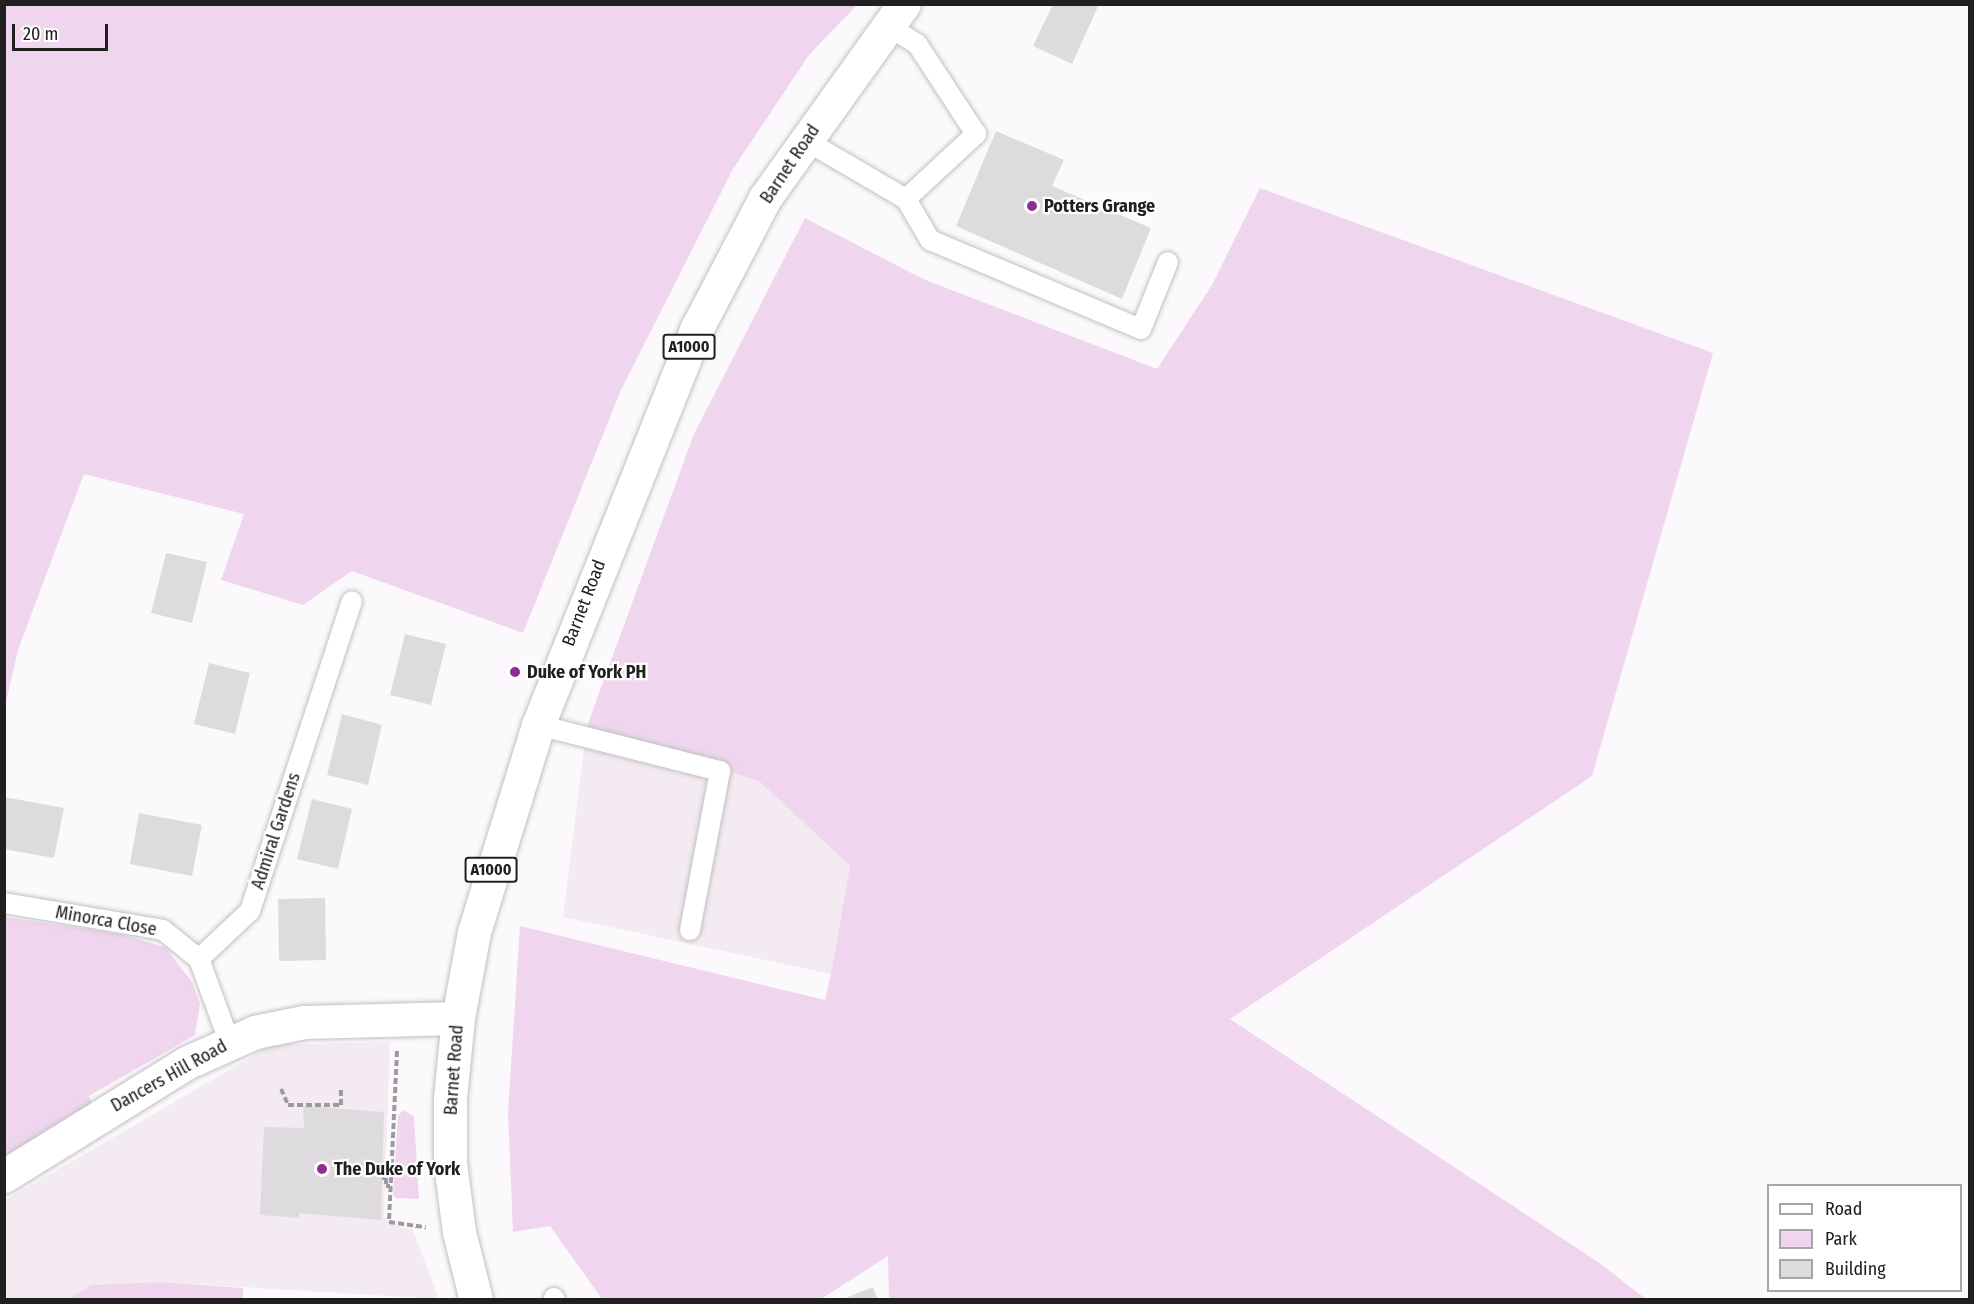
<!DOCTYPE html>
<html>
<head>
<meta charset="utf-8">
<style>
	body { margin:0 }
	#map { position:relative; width:1974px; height:1304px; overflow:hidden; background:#fcf9fc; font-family:"Fira Sans Condensed",sans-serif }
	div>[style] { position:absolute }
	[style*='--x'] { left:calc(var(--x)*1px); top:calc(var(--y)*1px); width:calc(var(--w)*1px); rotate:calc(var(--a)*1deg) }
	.built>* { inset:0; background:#f3eaf2 }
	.green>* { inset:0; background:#efd5ee }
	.building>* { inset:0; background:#dedbde }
	.path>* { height:4px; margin-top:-2px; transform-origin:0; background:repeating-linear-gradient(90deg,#9c9a9c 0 6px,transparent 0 9px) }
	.roads { filter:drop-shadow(0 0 2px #c2c0c2) drop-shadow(0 0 2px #c2c0c2) }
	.service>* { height:20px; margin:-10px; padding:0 10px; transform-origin:10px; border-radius:10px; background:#fff }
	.tertiary>* { height:33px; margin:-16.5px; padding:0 16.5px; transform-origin:16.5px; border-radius:16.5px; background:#fff }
	.primary>* { height:33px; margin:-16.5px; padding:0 16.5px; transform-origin:16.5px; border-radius:16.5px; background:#fff }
	.dots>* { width:16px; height:16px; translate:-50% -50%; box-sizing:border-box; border:3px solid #fff; border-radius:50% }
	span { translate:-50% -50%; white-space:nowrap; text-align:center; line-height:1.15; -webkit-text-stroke:4.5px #fff; paint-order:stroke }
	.shield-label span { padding:2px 4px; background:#fff; border:2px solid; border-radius:4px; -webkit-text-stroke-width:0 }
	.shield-label { font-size:16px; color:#212021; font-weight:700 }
	.street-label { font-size:18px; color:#212021 }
	.poi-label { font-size:18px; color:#212021; font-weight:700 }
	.left { translate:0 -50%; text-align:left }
	.frame { position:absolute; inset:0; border:6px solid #212021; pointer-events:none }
	.legend { position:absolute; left:1767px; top:1184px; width:195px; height:108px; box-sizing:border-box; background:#fff; border:2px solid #a6a6a6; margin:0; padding:8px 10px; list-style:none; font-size:18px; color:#212021 }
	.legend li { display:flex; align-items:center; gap:12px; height:30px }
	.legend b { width:30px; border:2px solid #a6a6a6 }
	.scale { position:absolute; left:12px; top:24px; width:96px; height:27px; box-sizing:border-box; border:3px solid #212021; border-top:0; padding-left:8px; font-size:18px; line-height:21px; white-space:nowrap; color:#212021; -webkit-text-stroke:4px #fff; paint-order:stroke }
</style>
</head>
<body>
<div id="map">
	<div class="built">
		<div style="clip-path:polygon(587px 726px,759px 781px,850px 866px,831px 974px,563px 917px)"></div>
		<div style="clip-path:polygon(390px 1042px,384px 1217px,391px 1224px,413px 1230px,439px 1299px,162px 1282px,91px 1285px,69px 1299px,5px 1299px,4px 1201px,272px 1045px)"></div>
	</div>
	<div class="green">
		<div style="clip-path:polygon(4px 5px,5px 4px,857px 5px,809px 55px,733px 169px,621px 390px,523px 633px,352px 571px,303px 605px,221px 580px,244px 514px,84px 474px,18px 650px,6px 702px)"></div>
		<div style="clip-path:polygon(1260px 188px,1713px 353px,1592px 776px,1230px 1019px,1598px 1262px,1646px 1299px,889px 1299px,888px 1256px,821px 1299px,602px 1299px,550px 1226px,513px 1232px,508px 1112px,520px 926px,825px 1000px,831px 974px,850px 866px,759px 781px,587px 726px,694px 434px,805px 218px,923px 279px,1157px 369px,1212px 285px)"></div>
		<div style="clip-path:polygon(5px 917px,119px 934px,165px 947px,192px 982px,200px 1004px,195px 1035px,89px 1096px,92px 1104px,5px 1160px)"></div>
		<div style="clip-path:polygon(403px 1110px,414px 1116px,419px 1199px,395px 1198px,393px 1194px,398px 1116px)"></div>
		<div style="clip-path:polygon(162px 1282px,243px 1288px,243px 1299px,69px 1299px,91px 1285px)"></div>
	</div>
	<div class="building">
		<div style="clip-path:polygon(1053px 4px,1099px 4px,1072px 64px,1033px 46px)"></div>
		<div style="clip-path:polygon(996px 131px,1064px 160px,1052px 186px,1151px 228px,1122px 299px,956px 226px)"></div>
		<div style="clip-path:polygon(166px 553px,207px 562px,192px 623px,151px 613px)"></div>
		<div style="clip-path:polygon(405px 634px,446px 644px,431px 705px,390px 695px)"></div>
		<div style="clip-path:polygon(209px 663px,250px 673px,235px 734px,194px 724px)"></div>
		<div style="clip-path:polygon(342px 714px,382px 725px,368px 785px,327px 775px)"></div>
		<div style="clip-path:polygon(4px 797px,64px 808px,54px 858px,4px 849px)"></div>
		<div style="clip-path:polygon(312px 799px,352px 809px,338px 869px,297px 859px)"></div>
		<div style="clip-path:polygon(139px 813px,202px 825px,192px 876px,130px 864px)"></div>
		<div style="clip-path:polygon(325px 898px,326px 960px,279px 961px,278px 899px)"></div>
		<div style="clip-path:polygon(303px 1106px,384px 1112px,381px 1220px,299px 1213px,299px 1218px,260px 1215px,264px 1127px,304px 1128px)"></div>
		<div style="clip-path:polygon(873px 1287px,878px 1300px,843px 1300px,843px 1299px)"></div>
	</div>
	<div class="path">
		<div style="--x:397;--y:1051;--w:171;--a:92.7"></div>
		<div style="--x:389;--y:1222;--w:37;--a:8"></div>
		<div style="--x:281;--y:1089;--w:17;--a:66"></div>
		<div style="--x:288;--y:1105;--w:53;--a:0"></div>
		<div style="--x:341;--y:1105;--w:15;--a:-90"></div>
		<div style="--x:382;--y:1178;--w:4;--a:0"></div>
		<div style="--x:386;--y:1178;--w:8;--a:90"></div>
		<div style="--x:386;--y:1186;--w:4;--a:0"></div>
	</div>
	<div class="roads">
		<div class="service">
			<div style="--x:805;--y:140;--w:117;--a:30.3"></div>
			<div style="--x:906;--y:199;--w:96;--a:-42.9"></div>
			<div style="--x:976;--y:134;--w:108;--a:-123.2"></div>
			<div style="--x:917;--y:44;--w:34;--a:-148"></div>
			<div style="--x:906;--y:199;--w:48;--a:59.7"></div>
			<div style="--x:930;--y:240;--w:229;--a:22.9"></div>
			<div style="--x:1141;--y:329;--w:72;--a:-68.1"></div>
			<div style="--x:538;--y:725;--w:188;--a:14.2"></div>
			<div style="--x:720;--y:771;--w:162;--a:100.7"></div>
			<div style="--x:4;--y:903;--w:161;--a:9.6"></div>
			<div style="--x:163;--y:930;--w:46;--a:38.9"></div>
			<div style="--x:229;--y:1041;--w:87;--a:-110.1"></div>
			<div style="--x:199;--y:959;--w:70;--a:-43.3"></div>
			<div style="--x:250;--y:911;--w:326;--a:-71.8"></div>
			<div style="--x:554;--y:1298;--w:2;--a:63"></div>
		</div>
		<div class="tertiary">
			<div style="--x:4;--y:1176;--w:214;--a:-31.8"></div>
			<div style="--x:186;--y:1063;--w:76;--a:-24.2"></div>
			<div style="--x:255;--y:1032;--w:50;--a:-11.5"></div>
			<div style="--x:304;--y:1022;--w:154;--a:-1.5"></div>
		</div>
		<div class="primary">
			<div style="--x:476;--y:1300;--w:70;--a:-104"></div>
			<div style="--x:459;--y:1232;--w:70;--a:-97.4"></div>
			<div style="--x:450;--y:1163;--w:65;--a:-90"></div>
			<div style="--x:450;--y:1098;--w:80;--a:-84.3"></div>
			<div style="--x:458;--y:1018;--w:87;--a:-79.5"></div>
			<div style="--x:474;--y:932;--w:217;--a:-72.8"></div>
			<div style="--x:538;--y:725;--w:428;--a:-68.2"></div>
			<div style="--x:697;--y:328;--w:147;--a:-62.4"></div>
			<div style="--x:765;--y:198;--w:239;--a:-54.4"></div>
		</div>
	</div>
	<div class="dots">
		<div style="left:1032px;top:206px;background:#8f2b92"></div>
		<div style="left:515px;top:672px;background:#8f2b92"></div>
		<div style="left:322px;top:1169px;background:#8f2b92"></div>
	</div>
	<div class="shield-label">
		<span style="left:689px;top:347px">A1000</span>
		<span style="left:491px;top:870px">A1000</span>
	</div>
	<div class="street-label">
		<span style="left:790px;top:164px;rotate:-56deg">Barnet Road</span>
		<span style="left:584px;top:603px;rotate:-69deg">Barnet Road</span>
		<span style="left:276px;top:831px;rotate:-72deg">Admiral Gardens</span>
		<span style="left:106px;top:921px;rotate:10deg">Minorca Close</span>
		<span style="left:454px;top:1070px;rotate:-86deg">Barnet Road</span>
		<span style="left:169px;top:1076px;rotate:-29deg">Dancers Hill Road</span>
	</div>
	<div class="poi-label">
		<span class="left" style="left:1044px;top:206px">Potters Grange</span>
		<span class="left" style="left:527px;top:672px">Duke of York PH</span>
		<span class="left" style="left:334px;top:1169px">The Duke of York</span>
	</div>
	<div class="frame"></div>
	<ul class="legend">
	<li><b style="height:8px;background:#fff"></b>Road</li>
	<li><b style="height:16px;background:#efd5ee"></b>Park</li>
	<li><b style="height:16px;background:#dedbde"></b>Building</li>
	</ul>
	<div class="scale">20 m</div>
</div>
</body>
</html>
